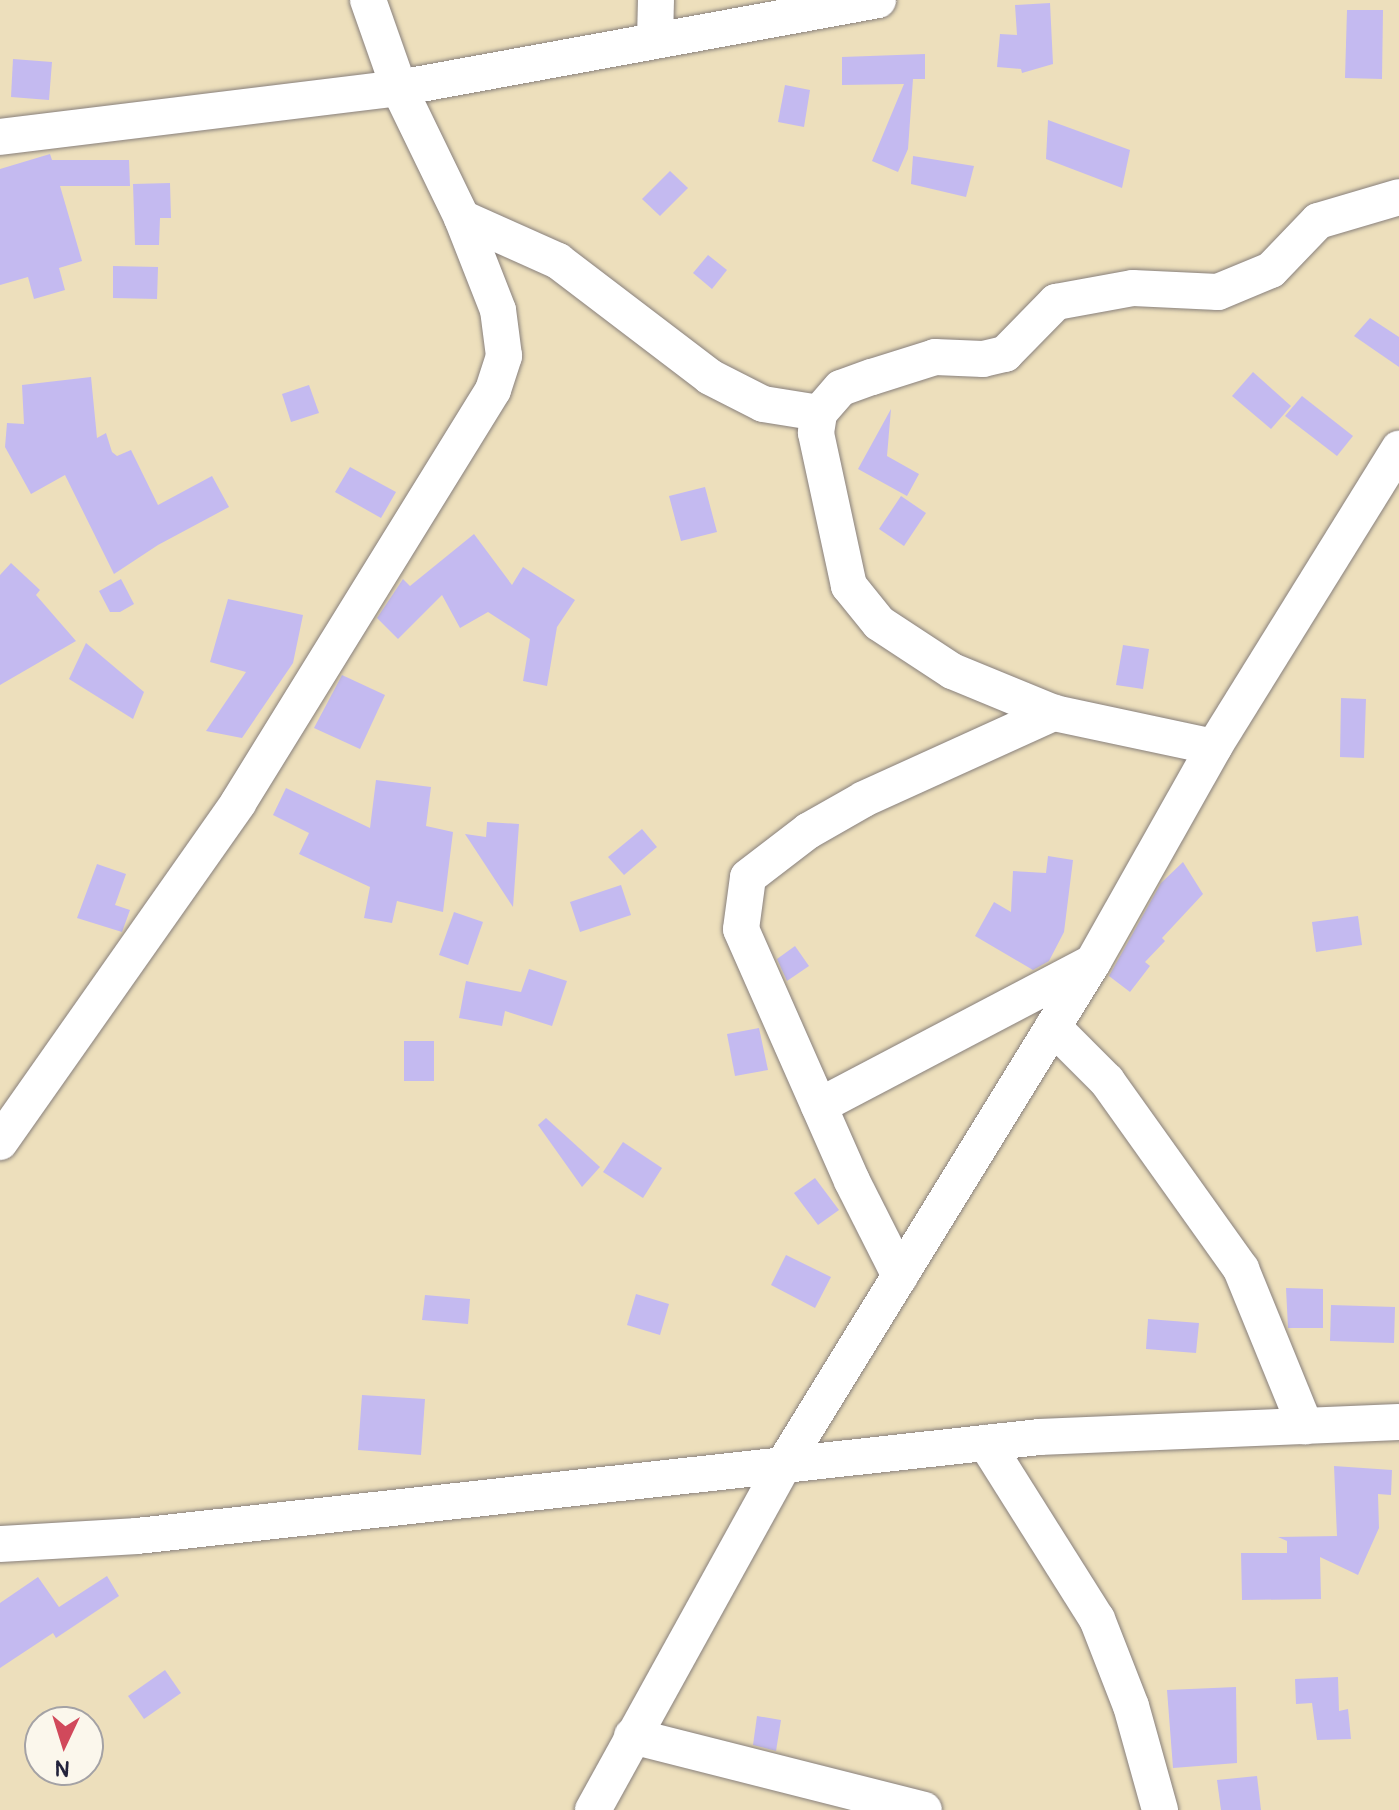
<!DOCTYPE html>
<html>
<head>
<meta charset="utf-8">
<style>
	body { margin:0 }
	#map { position:relative; width:1399px; height:1810px; overflow:hidden; background:#eddfbc; font-family:Pangolin,sans-serif }
	div>[style] { position:absolute }
	[style*='--x'] { left:calc(var(--x)*1px); top:calc(var(--y)*1px); width:calc(var(--w)*1px); rotate:calc(var(--a)*1deg) }
	.building>* { inset:0; background:#c4baf0 }
	.roads { filter:drop-shadow(0 0 2px #88807c) drop-shadow(0 0 2px #88807c) }
	.street>* { height:36px; margin:-18px; padding:0 18px; transform-origin:18px; border-radius:18px; background:#fff }
	span { translate:-50% -50%; white-space:nowrap; text-align:center; line-height:1.15; -webkit-text-stroke:7px #fbf7ec; paint-order:stroke }
	.north { position:absolute; left:24px; top:1706px; width:80px; height:80px; box-sizing:border-box; background:#fbf7ec; border:2px solid #a4a2a5; border-radius:50%; rotate:184deg; font-size:22px; font-weight:700; line-height:32px; text-align:center; color:#22223b }
	.north::after { content:''; display:block; margin:auto; width:28px; height:36px; background:#d1495b; clip-path:polygon(50% 0,100% 100%,50% 72%,0 100%) }
</style>
</head>
<body>
<div id="map">
	<div class="building">
		<div style="clip-path:polygon(1050px 3px,1053px 64px,1022px 73px,1021px 69px,997px 67px,1000px 34px,1017px 35px,1015px 5px)"></div>
		<div style="clip-path:polygon(1347px 10px,1383px 10px,1382px 79px,1345px 78px)"></div>
		<div style="clip-path:polygon(925px 54px,925px 79px,913px 79px,908px 149px,898px 172px,872px 161px,904px 84px,842px 85px,842px 57px)"></div>
		<div style="clip-path:polygon(13px 59px,52px 62px,49px 100px,11px 97px)"></div>
		<div style="clip-path:polygon(785px 85px,810px 90px,804px 127px,778px 122px)"></div>
		<div style="clip-path:polygon(1048px 120px,1130px 150px,1122px 188px,1046px 159px)"></div>
		<div style="clip-path:polygon(50px 154px,52px 160px,129px 160px,130px 186px,60px 186px,82px 261px,59px 268px,65px 290px,34px 299px,28px 277px,0 285px,0 169px)"></div>
		<div style="clip-path:polygon(913px 156px,974px 166px,966px 197px,911px 184px)"></div>
		<div style="clip-path:polygon(670px 171px,688px 188px,660px 216px,642px 199px)"></div>
		<div style="clip-path:polygon(170px 183px,171px 218px,160px 218px,159px 245px,135px 245px,133px 184px)"></div>
		<div style="clip-path:polygon(708px 255px,727px 270px,712px 289px,693px 273px)"></div>
		<div style="clip-path:polygon(113px 266px,158px 267px,157px 299px,113px 298px)"></div>
		<div style="clip-path:polygon(1370px 318px,1399px 337px,1399px 367px,1354px 336px)"></div>
		<div style="clip-path:polygon(1253px 372px,1291px 406px,1271px 429px,1232px 396px)"></div>
		<div style="clip-path:polygon(91px 377px,97px 438px,106px 433px,112px 452px,117px 456px,131px 450px,158px 505px,212px 476px,229px 507px,158px 545px,114px 574px,65px 475px,31px 494px,5px 447px,7px 423px,24px 424px,22px 385px)"></div>
		<div style="clip-path:polygon(309px 385px,319px 413px,291px 422px,282px 394px)"></div>
		<div style="clip-path:polygon(1302px 396px,1353px 436px,1337px 456px,1285px 416px)"></div>
		<div style="clip-path:polygon(891px 409px,887px 456px,919px 474px,907px 496px,858px 469px)"></div>
		<div style="clip-path:polygon(350px 467px,396px 492px,381px 518px,335px 492px)"></div>
		<div style="clip-path:polygon(705px 487px,717px 532px,681px 541px,669px 496px)"></div>
		<div style="clip-path:polygon(901px 496px,926px 513px,904px 546px,879px 529px)"></div>
		<div style="clip-path:polygon(474px 534px,512px 585px,523px 567px,575px 600px,557px 627px,547px 686px,523px 681px,530px 639px,488px 612px,460px 628px,442px 595px,398px 639px,377px 618px,403px 579px,410px 586px)"></div>
		<div style="clip-path:polygon(11px 563px,40px 590px,36px 595px,76px 641px,0 685px,0 575px)"></div>
		<div style="clip-path:polygon(121px 579px,134px 604px,120px 612px,110px 612px,99px 591px)"></div>
		<div style="clip-path:polygon(228px 599px,303px 615px,293px 663px,242px 738px,206px 731px,246px 672px,210px 662px)"></div>
		<div style="clip-path:polygon(86px 643px,144px 692px,133px 719px,69px 679px)"></div>
		<div style="clip-path:polygon(1123px 645px,1149px 649px,1143px 689px,1116px 685px)"></div>
		<div style="clip-path:polygon(342px 675px,385px 695px,360px 749px,314px 728px)"></div>
		<div style="clip-path:polygon(1341px 698px,1366px 699px,1364px 758px,1340px 757px)"></div>
		<div style="clip-path:polygon(376px 780px,431px 787px,426px 826px,453px 832px,443px 912px,397px 901px,392px 923px,364px 918px,370px 887px,299px 854px,309px 833px,273px 815px,286px 788px,370px 828px)"></div>
		<div style="clip-path:polygon(487px 822px,519px 824px,513px 907px,465px 834px,486px 837px)"></div>
		<div style="clip-path:polygon(642px 829px,657px 847px,624px 875px,608px 857px)"></div>
		<div style="clip-path:polygon(1048px 856px,1073px 860px,1064px 932px,1049px 961px,1033px 970px,975px 936px,994px 902px,1011px 912px,1013px 871px,1046px 873px)"></div>
		<div style="clip-path:polygon(1183px 862px,1203px 894px,1162px 938px,1165px 941px,1145px 962px,1150px 966px,1130px 992px,1109px 976px,1161px 883px)"></div>
		<div style="clip-path:polygon(97px 864px,126px 874px,115px 905px,130px 910px,122px 932px,77px 918px)"></div>
		<div style="clip-path:polygon(621px 885px,631px 915px,580px 932px,570px 902px)"></div>
		<div style="clip-path:polygon(454px 912px,483px 922px,468px 965px,439px 955px)"></div>
		<div style="clip-path:polygon(1358px 916px,1362px 945px,1316px 952px,1312px 922px)"></div>
		<div style="clip-path:polygon(795px 946px,809px 966px,787px 981px,777px 959px)"></div>
		<div style="clip-path:polygon(529px 969px,567px 981px,552px 1026px,505px 1011px,502px 1026px,459px 1018px,466px 981px,521px 992px)"></div>
		<div style="clip-path:polygon(759px 1028px,768px 1070px,735px 1076px,727px 1034px)"></div>
		<div style="clip-path:polygon(404px 1041px,434px 1041px,434px 1081px,404px 1081px)"></div>
		<div style="clip-path:polygon(546px 1118px,600px 1167px,582px 1187px,538px 1125px)"></div>
		<div style="clip-path:polygon(623px 1142px,662px 1168px,643px 1198px,603px 1172px)"></div>
		<div style="clip-path:polygon(815px 1178px,839px 1210px,818px 1225px,794px 1193px)"></div>
		<div style="clip-path:polygon(786px 1255px,831px 1277px,815px 1308px,771px 1285px)"></div>
		<div style="clip-path:polygon(1286px 1288px,1323px 1289px,1323px 1328px,1288px 1328px)"></div>
		<div style="clip-path:polygon(636px 1294px,669px 1304px,660px 1335px,627px 1325px)"></div>
		<div style="clip-path:polygon(425px 1295px,470px 1299px,468px 1324px,422px 1320px)"></div>
		<div style="clip-path:polygon(1331px 1305px,1395px 1307px,1394px 1343px,1330px 1341px)"></div>
		<div style="clip-path:polygon(1148px 1319px,1199px 1323px,1196px 1353px,1146px 1349px)"></div>
		<div style="clip-path:polygon(362px 1395px,425px 1399px,421px 1455px,358px 1450px)"></div>
		<div style="clip-path:polygon(1334px 1466px,1392px 1470px,1391px 1495px,1378px 1494px,1379px 1528px,1358px 1575px,1320px 1557px,1321px 1599px,1242px 1600px,1241px 1553px,1287px 1553px,1287px 1541px,1278px 1537px,1337px 1536px)"></div>
		<div style="clip-path:polygon(107px 1576px,119px 1596px,56px 1638px,53px 1633px,0 1668px,0 1603px,38px 1577px,59px 1607px)"></div>
		<div style="clip-path:polygon(165px 1670px,181px 1693px,144px 1719px,128px 1696px)"></div>
		<div style="clip-path:polygon(1338px 1677px,1339px 1711px,1348px 1709px,1351px 1739px,1317px 1740px,1312px 1703px,1296px 1704px,1295px 1679px)"></div>
		<div style="clip-path:polygon(1236px 1687px,1237px 1763px,1173px 1768px,1167px 1690px)"></div>
		<div style="clip-path:polygon(757px 1716px,781px 1720px,776px 1751px,753px 1745px)"></div>
		<div style="clip-path:polygon(1257px 1776px,1261px 1810px,1221px 1810px,1217px 1780px)"></div>
	</div>
	<div class="roads">
		<div class="street">
			<div style="--x:655;--y:40;--w:40;--a:-88.6"></div>
			<div style="--x:0;--y:137;--w:402;--a:-7"></div>
			<div style="--x:399;--y:88;--w:487;--a:-10.4"></div>
			<div style="--x:462;--y:218;--w:105;--a:24.1"></div>
			<div style="--x:558;--y:261;--w:191;--a:37.3"></div>
			<div style="--x:710;--y:377;--w:59;--a:27"></div>
			<div style="--x:763;--y:404;--w:57;--a:9.1"></div>
			<div style="--x:1214;--y:747;--w:164;--a:-168"></div>
			<div style="--x:1054;--y:713;--w:110;--a:-157.6"></div>
			<div style="--x:952;--y:671;--w:87;--a:-146.7"></div>
			<div style="--x:879;--y:623;--w:48;--a:-129"></div>
			<div style="--x:849;--y:586;--w:157;--a:-102.2"></div>
			<div style="--x:816;--y:433;--w:20;--a:-81"></div>
			<div style="--x:819;--y:413;--w:33;--a:-49"></div>
			<div style="--x:841;--y:388;--w:33;--a:-20"></div>
			<div style="--x:872;--y:377;--w:66;--a:-17.6"></div>
			<div style="--x:935;--y:357;--w:48;--a:2.4"></div>
			<div style="--x:983;--y:359;--w:23;--a:-13"></div>
			<div style="--x:1005;--y:354;--w:73;--a:-45.6"></div>
			<div style="--x:1056;--y:302;--w:78;--a:-10.3"></div>
			<div style="--x:1133;--y:288;--w:85;--a:2.7"></div>
			<div style="--x:1218;--y:292;--w:57;--a:-22.5"></div>
			<div style="--x:1271;--y:270;--w:68;--a:-46.2"></div>
			<div style="--x:1318;--y:221;--w:84;--a:-16.5"></div>
			<div style="--x:1053;--y:1027;--w:76;--a:45"></div>
			<div style="--x:1107;--y:1081;--w:231;--a:54.5"></div>
			<div style="--x:1241;--y:1269;--w:170;--a:67.8"></div>
			<div style="--x:819;--y:1106;--w:307;--a:-27.7"></div>
			<div style="--x:0;--y:1142;--w:414;--a:-54.9"></div>
			<div style="--x:238;--y:803;--w:485;--a:-58.3"></div>
			<div style="--x:493;--y:390;--w:36;--a:-72"></div>
			<div style="--x:504;--y:356;--w:46;--a:-97.4"></div>
			<div style="--x:498;--y:310;--w:99;--a:-111.4"></div>
			<div style="--x:462;--y:218;--w:144;--a:-115.9"></div>
			<div style="--x:399;--y:88;--w:93;--a:-109.4"></div>
			<div style="--x:900;--y:1276;--w:106;--a:-116.8"></div>
			<div style="--x:852;--y:1181;--w:275;--a:-113.8"></div>
			<div style="--x:741;--y:929;--w:52;--a:-82.3"></div>
			<div style="--x:748;--y:877;--w:76;--a:-37.5"></div>
			<div style="--x:808;--y:831;--w:64;--a:-29.7"></div>
			<div style="--x:864;--y:799;--w:209;--a:-24.4"></div>
			<div style="--x:986;--y:1443;--w:208;--a:57.8"></div>
			<div style="--x:1097;--y:1619;--w:93;--a:68.7"></div>
			<div style="--x:1131;--y:1706;--w:108;--a:74.4"></div>
			<div style="--x:0;--y:1544;--w:137;--a:-3.3"></div>
			<div style="--x:137;--y:1536;--w:907;--a:-6.26"></div>
			<div style="--x:1039;--y:1437;--w:360;--a:-2.4"></div>
			<div style="--x:632;--y:1736;--w:301;--a:14.2"></div>
			<div style="--x:593;--y:1810;--w:395;--a:-61.1"></div>
			<div style="--x:784;--y:1464;--w:589;--a:-58.39"></div>
			<div style="--x:1093;--y:962;--w:247;--a:-60.6"></div>
			<div style="--x:1214;--y:747;--w:351;--a:-58.2"></div>
		</div>
	</div>
	<div class="north">N</div>
</div>
</body>
</html>
